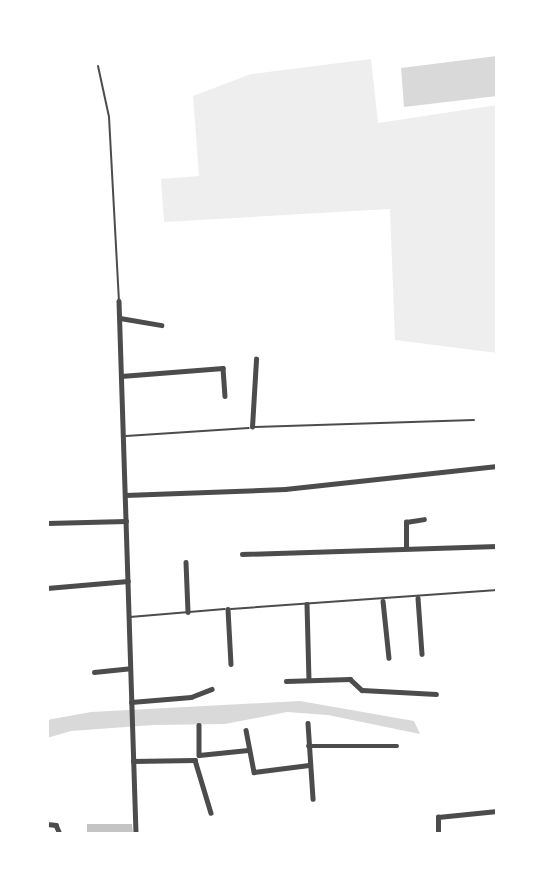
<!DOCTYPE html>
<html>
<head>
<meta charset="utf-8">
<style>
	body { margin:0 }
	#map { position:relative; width:544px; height:881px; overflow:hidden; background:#fff; font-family:Roboto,sans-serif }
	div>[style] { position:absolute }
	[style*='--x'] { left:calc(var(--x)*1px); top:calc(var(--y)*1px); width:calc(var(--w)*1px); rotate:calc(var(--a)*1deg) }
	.green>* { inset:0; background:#eee }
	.water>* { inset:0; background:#d9d9d9 }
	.building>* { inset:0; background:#c4c4c4 }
	.service>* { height:2px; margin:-1px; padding:0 1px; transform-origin:1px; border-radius:1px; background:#4c4c4c }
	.minor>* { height:4.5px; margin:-2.25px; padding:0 2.25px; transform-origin:2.25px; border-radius:2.25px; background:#4c4c4c }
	span { translate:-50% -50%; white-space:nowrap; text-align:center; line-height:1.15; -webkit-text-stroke:7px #fff; paint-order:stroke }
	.frame { position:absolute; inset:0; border:49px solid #fff; pointer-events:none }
</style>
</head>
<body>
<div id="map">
	<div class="green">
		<div style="clip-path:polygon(371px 59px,378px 123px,497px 105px,497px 353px,395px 340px,390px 209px,164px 222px,161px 179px,199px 176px,193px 96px,251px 74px)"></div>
	</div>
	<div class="water">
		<div style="clip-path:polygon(497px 56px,497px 96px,404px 107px,401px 68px)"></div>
		<div style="clip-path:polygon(300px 701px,414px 721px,420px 734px,328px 715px,287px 712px,225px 724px,153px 725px,71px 731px,47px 738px,47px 720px,91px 712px)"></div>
	</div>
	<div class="building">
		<div style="clip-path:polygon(87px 824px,132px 824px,133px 834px,87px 834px)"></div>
	</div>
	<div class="service">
		<div style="--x:98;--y:66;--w:52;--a:77.8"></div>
		<div style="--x:109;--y:117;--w:183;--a:86.9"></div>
		<div style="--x:255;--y:427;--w:219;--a:-1.8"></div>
		<div style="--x:126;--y:436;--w:123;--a:-3.7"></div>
		<div style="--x:231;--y:609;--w:267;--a:-4.1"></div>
		<div style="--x:130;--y:617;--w:95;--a:-4.8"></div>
	</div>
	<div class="minor">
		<div style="--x:119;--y:301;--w:533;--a:88.17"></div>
		<div style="--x:120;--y:318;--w:42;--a:9.7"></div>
		<div style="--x:121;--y:376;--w:102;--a:-4.5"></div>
		<div style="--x:223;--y:368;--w:28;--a:86"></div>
		<div style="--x:252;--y:427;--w:68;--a:-86.6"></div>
		<div style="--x:125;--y:495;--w:160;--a:-2.1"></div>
		<div style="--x:285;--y:489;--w:213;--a:-6.2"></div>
		<div style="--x:47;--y:523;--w:79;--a:-1.5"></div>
		<div style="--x:406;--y:547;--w:25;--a:-90"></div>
		<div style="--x:406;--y:522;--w:18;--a:-9"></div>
		<div style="--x:242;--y:554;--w:255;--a:-1.8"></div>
		<div style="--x:186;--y:562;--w:50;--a:87.7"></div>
		<div style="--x:47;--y:588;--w:81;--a:-4.9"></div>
		<div style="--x:418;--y:598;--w:56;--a:85.9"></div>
		<div style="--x:383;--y:601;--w:57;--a:84"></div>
		<div style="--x:307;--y:604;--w:76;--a:88.5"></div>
		<div style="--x:228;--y:609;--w:55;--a:86.9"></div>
		<div style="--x:94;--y:672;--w:36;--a:-6"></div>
		<div style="--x:286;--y:681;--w:64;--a:-1.8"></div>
		<div style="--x:350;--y:679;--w:16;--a:43"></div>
		<div style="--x:362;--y:690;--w:74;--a:3.1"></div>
		<div style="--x:131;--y:702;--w:60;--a:-4.8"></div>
		<div style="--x:191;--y:697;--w:22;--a:-21"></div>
		<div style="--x:308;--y:723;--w:76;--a:86.2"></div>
		<div style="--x:199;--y:725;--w:30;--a:90"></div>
		<div style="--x:199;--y:755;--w:49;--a:-5.8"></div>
		<div style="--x:246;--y:730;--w:43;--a:79.2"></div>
		<div style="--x:254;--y:772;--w:55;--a:-7.3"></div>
		<div style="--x:308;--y:746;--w:89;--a:0"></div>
		<div style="--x:133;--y:761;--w:62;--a:-0.9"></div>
		<div style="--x:195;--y:760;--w:55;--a:73.2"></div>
		<div style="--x:47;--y:824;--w:9;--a:6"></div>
		<div style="--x:56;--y:825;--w:10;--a:66"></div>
		<div style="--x:438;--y:834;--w:17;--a:-90"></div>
		<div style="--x:438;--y:817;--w:59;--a:-5.8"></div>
	</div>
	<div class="frame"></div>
</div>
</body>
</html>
